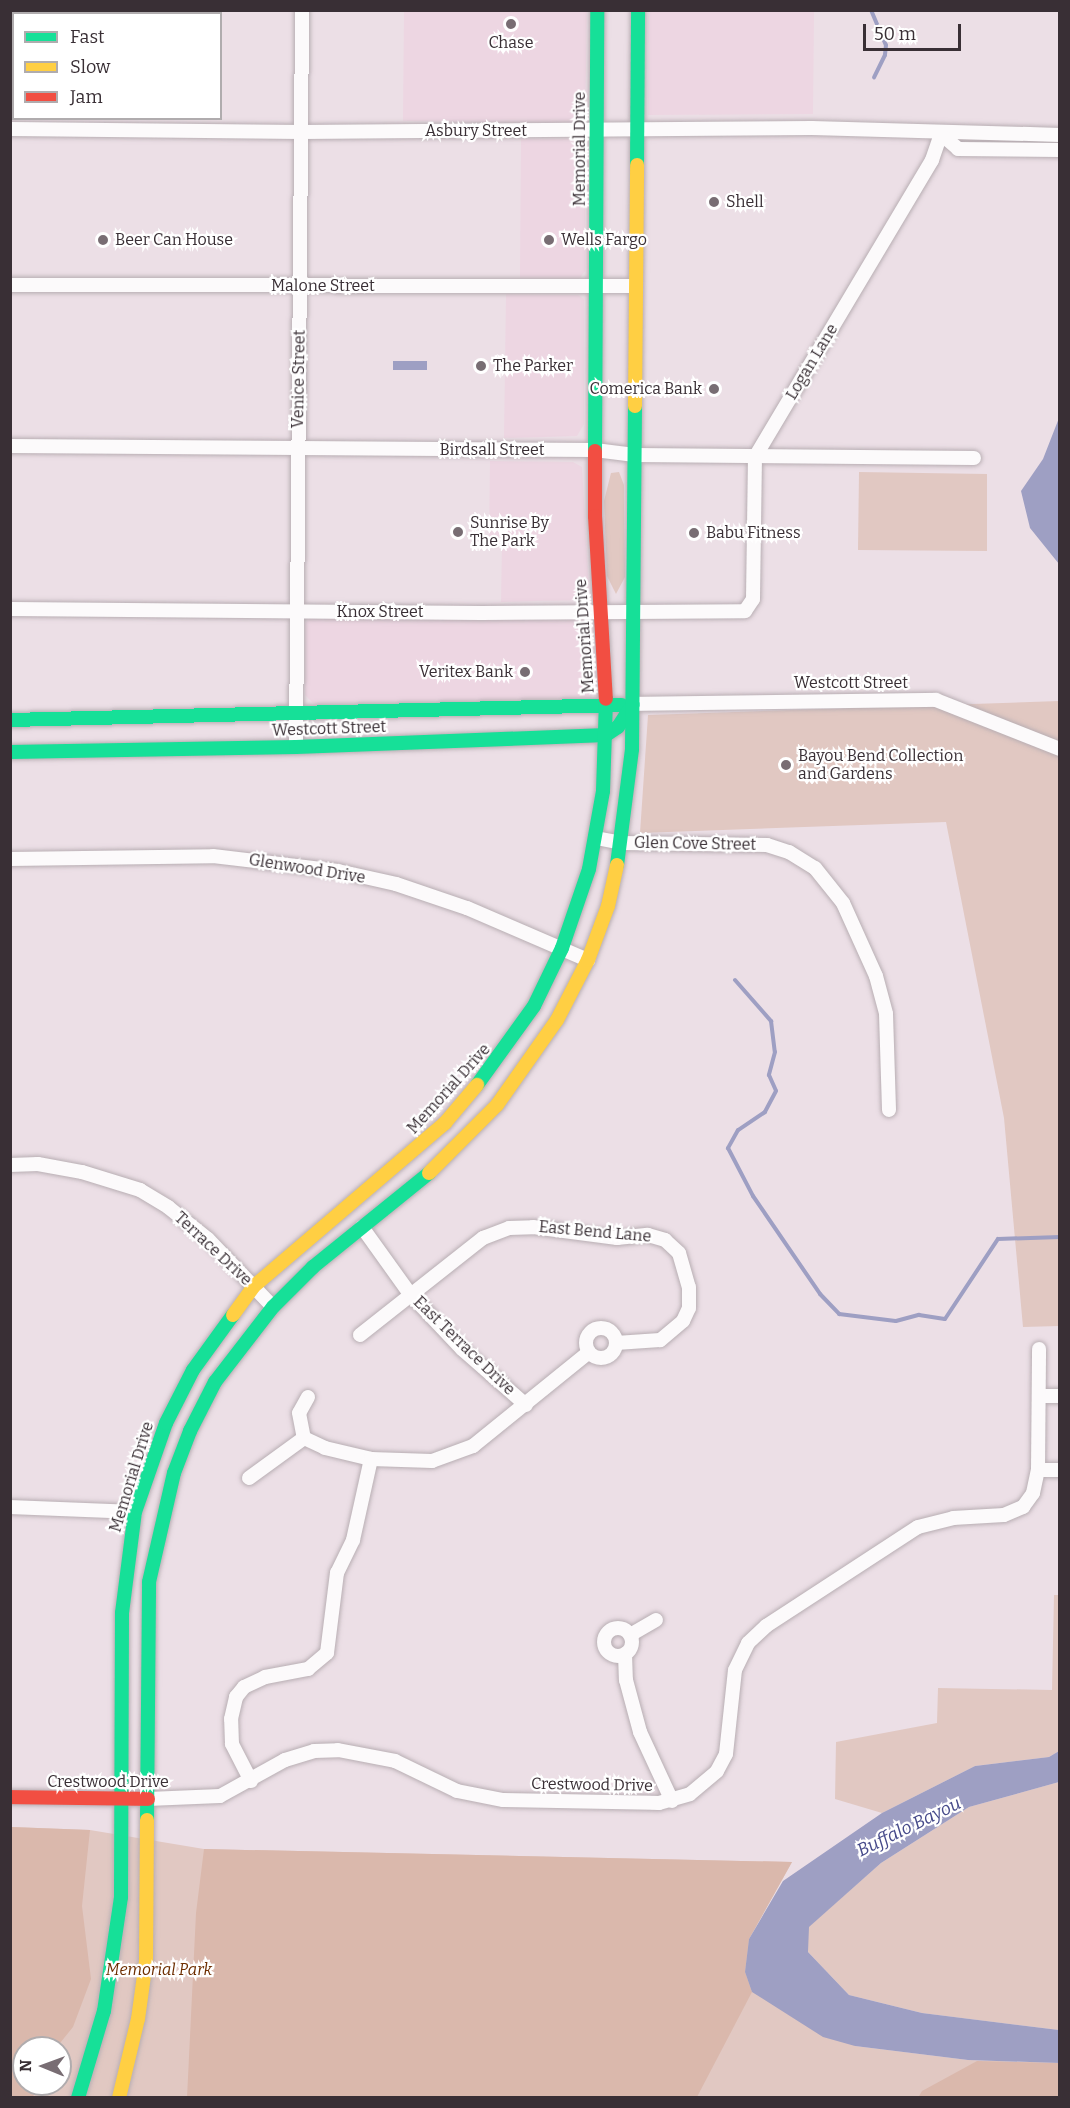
<!DOCTYPE html>
<html>
<head>
<meta charset="utf-8">
<style>
	body { margin:0 }
	#map { position:relative; width:1070px; height:2108px; overflow:hidden; background:#ecdfe6; font-family:Bitter,serif }
	div>[style] { position:absolute }
	[style*='--x'] { left:calc(var(--x)*1px); top:calc(var(--y)*1px); width:calc(var(--w)*1px); rotate:calc(var(--a)*1deg) }
	.built>* { inset:0; background:#edd6e2 }
	.green>* { inset:0; background:#e1c8c2 }
	.forest>* { inset:0; background:#dab8ac }
	.water>* { inset:0; background:#9e9fc3 }
	.stream>* { height:4px; margin:-2px; padding:0 2px; transform-origin:2px; border-radius:2px; background:#9e9fc3 }
	.roads { filter:drop-shadow(0 0 2px #b8aeb3) drop-shadow(0 0 2px #b8aeb3) }
	.street>* { height:14px; margin:-7px; padding:0 7px; transform-origin:7px; border-radius:7px; background:#fcfafb }
	.street>.ring { margin:-7px; padding:0; box-sizing:content-box; background:none; border:14px solid #fcfafb; border-radius:50% }
	.fast>* { height:14px; margin:-7px; padding:0 7px; transform-origin:7px; border-radius:7px; background:#16e098 }
	.slow>* { height:14px; margin:-7px; padding:0 7px; transform-origin:7px; border-radius:7px; background:#ffcf43 }
	.jam>* { height:14px; margin:-7px; padding:0 7px; transform-origin:7px; border-radius:7px; background:#f24e42 }
	.dots>* { width:16px; height:16px; translate:-50% -50%; box-sizing:border-box; border:3px solid #fff; border-radius:50% }
	span { translate:-50% -50%; white-space:nowrap; text-align:center; line-height:1.15; -webkit-text-stroke:4.5px #fff; paint-order:stroke }
	.poi-label { font-size:16px; color:#392f35 }
	.left { translate:0 -50%; text-align:left }
	.right { translate:-100% -50%; text-align:right }
	.street-label { font-size:16px; color:#392f35 }
	.park-label { font-size:16px; color:#6d2e00; font-style:italic }
	.water-label { font-size:18px; color:#464a8a; font-style:italic }
	.frame { position:absolute; inset:0; border:12px solid #392f35; pointer-events:none }
	.legend { position:absolute; left:12px; top:12px; width:210px; height:108px; box-sizing:border-box; background:#fff; border:2px solid #b0acae; margin:0; padding:8px 10px; list-style:none; font-size:18px; color:#392f35 }
	.legend li { display:flex; align-items:center; gap:12px; height:30px }
	.legend b { width:30px; border:2px solid #b0acae }
	.north { position:absolute; left:12px; top:2036px; width:60px; height:60px; box-sizing:border-box; background:#fff; border:2px solid #b0acae; border-radius:50%; rotate:271deg; font-size:16px; font-weight:700; line-height:24px; text-align:center; color:#392f35 }
	.north::after { content:''; display:block; margin:auto; width:21px; height:27px; background:#786d73; clip-path:polygon(50% 0,100% 100%,50% 72%,0 100%) }
	.scale { position:absolute; left:863px; top:24px; width:98px; height:27px; box-sizing:border-box; border:3px solid #392f35; border-top:0; padding-left:8px; font-size:18px; line-height:21px; white-space:nowrap; color:#392f35; -webkit-text-stroke:4px #fff; paint-order:stroke }
</style>
</head>
<body>
<div id="map">
	<div class="built">
		<div style="clip-path:polygon(404px 11px,587px 11px,585px 119px,576px 123px,403px 121px)"></div>
		<div style="clip-path:polygon(648px 11px,814px 11px,813px 114px,648px 115px)"></div>
		<div style="clip-path:polygon(521px 139px,574px 139px,585px 143px,585px 271px,579px 279px,520px 279px)"></div>
		<div style="clip-path:polygon(506px 294px,578px 295px,584px 299px,584px 424px,577px 436px,504px 438px)"></div>
		<div style="clip-path:polygon(490px 461px,573px 462px,582px 467px,589px 589px,583px 600px,501px 602px,502px 544px,489px 543px)"></div>
		<div style="clip-path:polygon(310px 617px,584px 619px,592px 628px,596px 690px,591px 698px,314px 704px,305px 695px,305px 624px)"></div>
	</div>
	<div class="green">
		<div style="clip-path:polygon(619px 472px,624px 485px,625px 577px,616px 594px,607px 576px,604px 501px,611px 473px)"></div>
		<div style="clip-path:polygon(859px 472px,987px 474px,987px 551px,858px 550px)"></div>
		<div style="clip-path:polygon(1059px 701px,1059px 1326px,1023px 1327px,1004px 1118px,946px 822px,640px 833px,648px 715px)"></div>
		<div style="clip-path:polygon(1054px 1595px,1059px 1595px,1059px 1751px,1049px 1757px,975px 1766px,882px 1813px,835px 1799px,836px 1742px,937px 1723px,938px 1688px,1052px 1690px)"></div>
		<div style="clip-path:polygon(1059px 1782px,1059px 2030px,922px 2013px,849px 1995px,808px 1952px,808px 1927px,881px 1863px,969px 1807px)"></div>
		<div style="clip-path:polygon(evenodd,11px 1827px,90px 1830px,204px 1849px,792px 1862px,749px 1939px,855px 2046px,968px 2060px,1060px 2063px,1059px 2098px,11px 2098px,11px 1827px,24px 2048px,60px 2048px,60px 2084px,24px 2084px,24px 2048px)"></div>
	</div>
	<div class="forest">
		<div style="clip-path:polygon(11px 1827px,90px 1830px,82px 1906px,91px 1979px,73px 2027px,56px 2048px,24px 2048px,24px 2084px,38px 2084px,33px 2097px,11px 2097px)"></div>
		<div style="clip-path:polygon(204px 1849px,792px 1862px,749px 1939px,745px 1972px,752px 1992px,697px 2097px,187px 2098px,196px 1913px)"></div>
		<div style="clip-path:polygon(977px 2061px,1059px 2063px,1059px 2097px,918px 2098px,922px 2091px)"></div>
	</div>
	<div class="water">
		<div style="clip-path:polygon(393px 361px,427px 361px,427px 370px,393px 370px)"></div>
		<div style="clip-path:polygon(1059px 418px,1059px 564px,1030px 528px,1021px 491px,1043px 459px)"></div>
		<div style="clip-path:polygon(1059px 1751px,1059px 1782px,969px 1807px,881px 1863px,809px 1927px,808px 1952px,849px 1995px,922px 2013px,1059px 2030px,1059px 2063px,968px 2060px,855px 2046px,823px 2037px,752px 1992px,745px 1972px,749px 1939px,783px 1881px,882px 1813px,975px 1766px,1049px 1757px)"></div>
	</div>
	<div class="stream">
		<div style="--x:871;--y:10;--w:38;--a:67"></div>
		<div style="--x:886;--y:45;--w:10;--a:96"></div>
		<div style="--x:885;--y:55;--w:25;--a:116"></div>
		<div style="--x:735;--y:980;--w:55;--a:48.7"></div>
		<div style="--x:771;--y:1021;--w:31;--a:83"></div>
		<div style="--x:775;--y:1052;--w:24;--a:105"></div>
		<div style="--x:769;--y:1075;--w:17;--a:66"></div>
		<div style="--x:776;--y:1091;--w:24;--a:118"></div>
		<div style="--x:765;--y:1112;--w:32;--a:146"></div>
		<div style="--x:738;--y:1130;--w:21;--a:119"></div>
		<div style="--x:728;--y:1148;--w:54;--a:62.5"></div>
		<div style="--x:753;--y:1196;--w:119;--a:55.6"></div>
		<div style="--x:820;--y:1294;--w:28;--a:46"></div>
		<div style="--x:839;--y:1314;--w:57;--a:7"></div>
		<div style="--x:896;--y:1321;--w:24;--a:-15"></div>
		<div style="--x:919;--y:1315;--w:26;--a:9"></div>
		<div style="--x:945;--y:1319;--w:96;--a:-56.5"></div>
		<div style="--x:998;--y:1239;--w:62;--a:-1.8"></div>
	</div>
	<div class="roads">
		<div class="street">
			<div style="--x:173;--y:14;--w:4;--a:-90"></div>
			<div style="--x:10;--y:129;--w:291;--a:0.6"></div>
			<div style="--x:301;--y:132;--w:511;--a:-0.45"></div>
			<div style="--x:812;--y:128;--w:248;--a:1.6"></div>
			<div style="--x:941;--y:134;--w:23;--a:41"></div>
			<div style="--x:958;--y:149;--w:102;--a:0.6"></div>
			<div style="--x:10;--y:285;--w:626;--a:0.09"></div>
			<div style="--x:10;--y:446;--w:585;--a:0.39"></div>
			<div style="--x:595;--y:450;--w:40;--a:7.1"></div>
			<div style="--x:635;--y:455;--w:339;--a:0.5"></div>
			<div style="--x:10;--y:609;--w:471;--a:0.5"></div>
			<div style="--x:481;--y:613;--w:264;--a:-0.4"></div>
			<div style="--x:745;--y:611;--w:14;--a:-56"></div>
			<div style="--x:753;--y:599;--w:142;--a:-89.2"></div>
			<div style="--x:755;--y:457;--w:346;--a:-59.2"></div>
			<div style="--x:932;--y:160;--w:28;--a:-71"></div>
			<div style="--x:633;--y:704;--w:303;--a:-0.8"></div>
			<div style="--x:936;--y:700;--w:133;--a:21.6"></div>
			<div style="--x:296;--y:747;--w:737;--a:-89.53"></div>
			<div style="--x:596;--y:838;--w:26;--a:11"></div>
			<div style="--x:622;--y:843;--w:145;--a:0.8"></div>
			<div style="--x:767;--y:845;--w:23;--a:18"></div>
			<div style="--x:789;--y:852;--w:31;--a:32"></div>
			<div style="--x:815;--y:868;--w:45;--a:51.3"></div>
			<div style="--x:843;--y:903;--w:80;--a:65.7"></div>
			<div style="--x:876;--y:976;--w:39;--a:75"></div>
			<div style="--x:886;--y:1014;--w:96;--a:88.2"></div>
			<div style="--x:10;--y:859;--w:203;--a:-0.8"></div>
			<div style="--x:213;--y:856;--w:126;--a:6.8"></div>
			<div style="--x:338;--y:871;--w:59;--a:12.6"></div>
			<div style="--x:396;--y:884;--w:75;--a:18.7"></div>
			<div style="--x:467;--y:908;--w:132;--a:23.3"></div>
			<div style="--x:10;--y:1165;--w:28;--a:-2"></div>
			<div style="--x:38;--y:1164;--w:45;--a:10.3"></div>
			<div style="--x:82;--y:1172;--w:61;--a:17.2"></div>
			<div style="--x:140;--y:1190;--w:33;--a:31"></div>
			<div style="--x:168;--y:1207;--w:51;--a:38.7"></div>
			<div style="--x:208;--y:1239;--w:94;--a:46.3"></div>
			<div style="--x:362;--y:1227;--w:82;--a:54.4"></div>
			<div style="--x:410;--y:1294;--w:76;--a:46.6"></div>
			<div style="--x:462;--y:1349;--w:85;--a:41.2"></div>
			<div class="ring" style="left:586px;top:1328px;width:16px;height:16px"></div>
			<div style="--x:360;--y:1335;--w:157;--a:-38.3"></div>
			<div style="--x:483;--y:1238;--w:28;--a:-21"></div>
			<div style="--x:509;--y:1228;--w:24;--a:-2"></div>
			<div style="--x:533;--y:1227;--w:85;--a:7.5"></div>
			<div style="--x:617;--y:1238;--w:31;--a:-6"></div>
			<div style="--x:648;--y:1235;--w:18;--a:16"></div>
			<div style="--x:665;--y:1240;--w:19;--a:43"></div>
			<div style="--x:679;--y:1253;--w:35;--a:74"></div>
			<div style="--x:689;--y:1287;--w:21;--a:90"></div>
			<div style="--x:689;--y:1308;--w:14;--a:115"></div>
			<div style="--x:683;--y:1321;--w:30;--a:140"></div>
			<div style="--x:660;--y:1340;--w:44;--a:176.1"></div>
			<div style="--x:1039;--y:1396;--w:21;--a:0"></div>
			<div style="--x:308;--y:1397;--w:18;--a:119"></div>
			<div style="--x:299;--y:1413;--w:25;--a:79"></div>
			<div style="--x:304;--y:1438;--w:23;--a:25"></div>
			<div style="--x:325;--y:1448;--w:47;--a:13.4"></div>
			<div style="--x:371;--y:1459;--w:61;--a:1.9"></div>
			<div style="--x:432;--y:1461;--w:44;--a:-20.1"></div>
			<div style="--x:473;--y:1446;--w:149;--a:-39"></div>
			<div style="--x:1038;--y:1470;--w:22;--a:0"></div>
			<div style="--x:249;--y:1478;--w:68;--a:-36"></div>
			<div style="--x:10;--y:1507;--w:125;--a:2.3"></div>
			<div class="ring" style="left:604px;top:1628px;width:14px;height:14px"></div>
			<div style="--x:630;--y:1635;--w:30;--a:-30"></div>
			<div style="--x:625;--y:1654;--w:26;--a:88"></div>
			<div style="--x:626;--y:1680;--w:54;--a:74.9"></div>
			<div style="--x:640;--y:1732;--w:76;--a:65.1"></div>
			<div style="--x:251;--y:1781;--w:42;--a:-117.2"></div>
			<div style="--x:232;--y:1744;--w:25;--a:-92"></div>
			<div style="--x:231;--y:1719;--w:23;--a:-77"></div>
			<div style="--x:236;--y:1697;--w:13;--a:-51"></div>
			<div style="--x:244;--y:1687;--w:23;--a:-25"></div>
			<div style="--x:265;--y:1677;--w:44;--a:-10.5"></div>
			<div style="--x:308;--y:1669;--w:25;--a:-40"></div>
			<div style="--x:327;--y:1653;--w:81;--a:-82.9"></div>
			<div style="--x:337;--y:1573;--w:37;--a:-64"></div>
			<div style="--x:353;--y:1540;--w:83;--a:-77.5"></div>
			<div style="--x:148;--y:1799;--w:72;--a:-2.4"></div>
			<div style="--x:220;--y:1796;--w:74;--a:-29"></div>
			<div style="--x:285;--y:1760;--w:30;--a:-17"></div>
			<div style="--x:314;--y:1751;--w:24;--a:-2"></div>
			<div style="--x:338;--y:1750;--w:58;--a:10.9"></div>
			<div style="--x:395;--y:1761;--w:69;--a:25.8"></div>
			<div style="--x:457;--y:1791;--w:47;--a:11.1"></div>
			<div style="--x:503;--y:1800;--w:156;--a:1.1"></div>
			<div style="--x:659;--y:1803;--w:32;--a:-16"></div>
			<div style="--x:690;--y:1794;--w:35;--a:-40"></div>
			<div style="--x:717;--y:1771;--w:19;--a:-62"></div>
			<div style="--x:726;--y:1754;--w:84;--a:-83.9"></div>
			<div style="--x:735;--y:1670;--w:30;--a:-64"></div>
			<div style="--x:748;--y:1643;--w:25;--a:-43"></div>
			<div style="--x:766;--y:1626;--w:181;--a:-33.1"></div>
			<div style="--x:918;--y:1527;--w:36;--a:-14"></div>
			<div style="--x:953;--y:1518;--w:51;--a:-3.4"></div>
			<div style="--x:1004;--y:1515;--w:21;--a:-23"></div>
			<div style="--x:1023;--y:1507;--w:17;--a:-54"></div>
			<div style="--x:1033;--y:1493;--w:24;--a:-78"></div>
			<div style="--x:1038;--y:1470;--w:121;--a:-89.5"></div>
		</div>
		<div class="fast">
			<div style="--x:637;--y:165;--w:155;--a:-89.6"></div>
			<div style="--x:595;--y:451;--w:441;--a:-89.7"></div>
			<div style="--x:10;--y:720;--w:612;--a:-1.4"></div>
			<div style="--x:10;--y:752;--w:286;--a:-1"></div>
			<div style="--x:296;--y:747;--w:310;--a:-2.2"></div>
			<div style="--x:606;--y:735;--w:14;--a:-34"></div>
			<div style="--x:618;--y:727;--w:27;--a:-57"></div>
			<div style="--x:617;--y:865;--w:117;--a:-82.6"></div>
			<div style="--x:632;--y:749;--w:343;--a:-89.5"></div>
			<div style="--x:477;--y:1085;--w:97;--a:-54.2"></div>
			<div style="--x:534;--y:1006;--w:64;--a:-64.2"></div>
			<div style="--x:562;--y:948;--w:83;--a:-71.1"></div>
			<div style="--x:589;--y:869;--w:79;--a:-79.8"></div>
			<div style="--x:603;--y:791;--w:92;--a:-88.1"></div>
			<div style="--x:147;--y:1820;--w:238;--a:-89.5"></div>
			<div style="--x:149;--y:1582;--w:112;--a:-77.1"></div>
			<div style="--x:174;--y:1473;--w:45;--a:-69.1"></div>
			<div style="--x:190;--y:1431;--w:55;--a:-63"></div>
			<div style="--x:215;--y:1382;--w:95;--a:-52.3"></div>
			<div style="--x:273;--y:1307;--w:57;--a:-45"></div>
			<div style="--x:313;--y:1267;--w:149;--a:-39"></div>
			<div style="--x:78;--y:2098;--w:91;--a:-73.4"></div>
			<div style="--x:104;--y:2011;--w:115;--a:-81.5"></div>
			<div style="--x:121;--y:1897;--w:284;--a:-89.8"></div>
			<div style="--x:122;--y:1613;--w:102;--a:-82.7"></div>
			<div style="--x:135;--y:1512;--w:94;--a:-70.8"></div>
			<div style="--x:166;--y:1423;--w:59;--a:-63"></div>
			<div style="--x:193;--y:1370;--w:68;--a:-54"></div>
		</div>
		<div class="slow">
			<div style="--x:635;--y:406;--w:241;--a:-89.5"></div>
			<div style="--x:429;--y:1173;--w:96;--a:-45"></div>
			<div style="--x:497;--y:1105;--w:104;--a:-54.8"></div>
			<div style="--x:557;--y:1020;--w:68;--a:-62.7"></div>
			<div style="--x:588;--y:960;--w:58;--a:-69.7"></div>
			<div style="--x:608;--y:906;--w:42;--a:-77.6"></div>
			<div style="--x:233;--y:1315;--w:34;--a:-54"></div>
			<div style="--x:253;--y:1287;--w:253;--a:-40.5"></div>
			<div style="--x:445;--y:1123;--w:50;--a:-49.9"></div>
			<div style="--x:119;--y:2098;--w:81;--a:-76.5"></div>
			<div style="--x:138;--y:2019;--w:59;--a:-82.1"></div>
			<div style="--x:146;--y:1961;--w:141;--a:-89.6"></div>
		</div>
		<div class="jam">
			<div style="--x:595;--y:451;--w:65;--a:90"></div>
			<div style="--x:595;--y:516;--w:183;--a:86.6"></div>
			<div style="--x:10;--y:1797;--w:138;--a:0.8"></div>
		</div>
	</div>
	<div class="dots">
		<div style="left:511px;top:24px;background:#786d73"></div>
		<div style="left:714px;top:202px;background:#786d73"></div>
		<div style="left:103px;top:240px;background:#786d73"></div>
		<div style="left:549px;top:240px;background:#786d73"></div>
		<div style="left:481px;top:366px;background:#786d73"></div>
		<div style="left:714px;top:389px;background:#786d73"></div>
		<div style="left:458px;top:532px;background:#786d73"></div>
		<div style="left:694px;top:533px;background:#786d73"></div>
		<div style="left:525px;top:672px;background:#786d73"></div>
		<div style="left:786px;top:765px;background:#786d73"></div>
	</div>
	<div class="poi-label">
		<span style="left:511px;top:43px">Chase</span>
		<span class="left" style="left:726px;top:202px">Shell</span>
		<span class="left" style="left:115px;top:240px">Beer Can House</span>
		<span class="left" style="left:561px;top:240px">Wells Fargo</span>
		<span class="left" style="left:493px;top:366px">The Parker</span>
		<span class="right" style="left:702px;top:389px">Comerica Bank</span>
		<span class="left" style="left:470px;top:532px">Sunrise By<br>The Park</span>
		<span class="left" style="left:706px;top:533px">Babu Fitness</span>
		<span class="right" style="left:513px;top:672px">Veritex Bank</span>
		<span class="left" style="left:798px;top:765px">Bayou Bend Collection<br>and Gardens</span>
	</div>
	<div class="street-label">
		<span style="left:476px;top:131px">Asbury Street</span>
		<span style="left:580px;top:149px;rotate:-90deg">Memorial Drive</span>
		<span style="left:323px;top:286px">Malone Street</span>
		<span style="left:812px;top:362px;rotate:-59deg">Logan Lane</span>
		<span style="left:299px;top:379px;rotate:-89deg">Venice Street</span>
		<span style="left:492px;top:450px">Birdsall Street</span>
		<span style="left:380px;top:612px">Knox Street</span>
		<span style="left:585px;top:636px;rotate:-94deg">Memorial Drive</span>
		<span style="left:851px;top:683px">Westcott Street</span>
		<span style="left:329px;top:729px;rotate:-2deg">Westcott Street</span>
		<span style="left:695px;top:844px;rotate:1deg">Glen Cove Street</span>
		<span style="left:307px;top:869px;rotate:9deg">Glenwood Drive</span>
		<span style="left:449px;top:1089px;rotate:-48deg">Memorial Drive</span>
		<span style="left:595px;top:1232px;rotate:5deg">East Bend Lane</span>
		<span style="left:213px;top:1249px;rotate:43deg">Terrace Drive</span>
		<span style="left:464px;top:1346px;rotate:44deg">East Terrace Drive</span>
		<span style="left:132px;top:1477px;rotate:-73deg">Memorial Drive</span>
		<span style="left:108px;top:1782px">Crestwood Drive</span>
		<span style="left:592px;top:1785px;rotate:1deg">Crestwood Drive</span>
	</div>
	<div class="park-label">
		<span style="left:159px;top:1970px">Memorial Park</span>
	</div>
	<div class="water-label">
		<span style="left:909px;top:1827px;rotate:-26deg">Buffalo Bayou</span>
	</div>
	<div class="frame"></div>
	<ul class="legend">
	<li><b style="height:8px;background:#16e098"></b>Fast</li>
	<li><b style="height:8px;background:#ffcf43"></b>Slow</li>
	<li><b style="height:8px;background:#f24e42"></b>Jam</li>
	</ul>
	<div class="north">N</div>
	<div class="scale">50 m</div>
</div>
</body>
</html>
